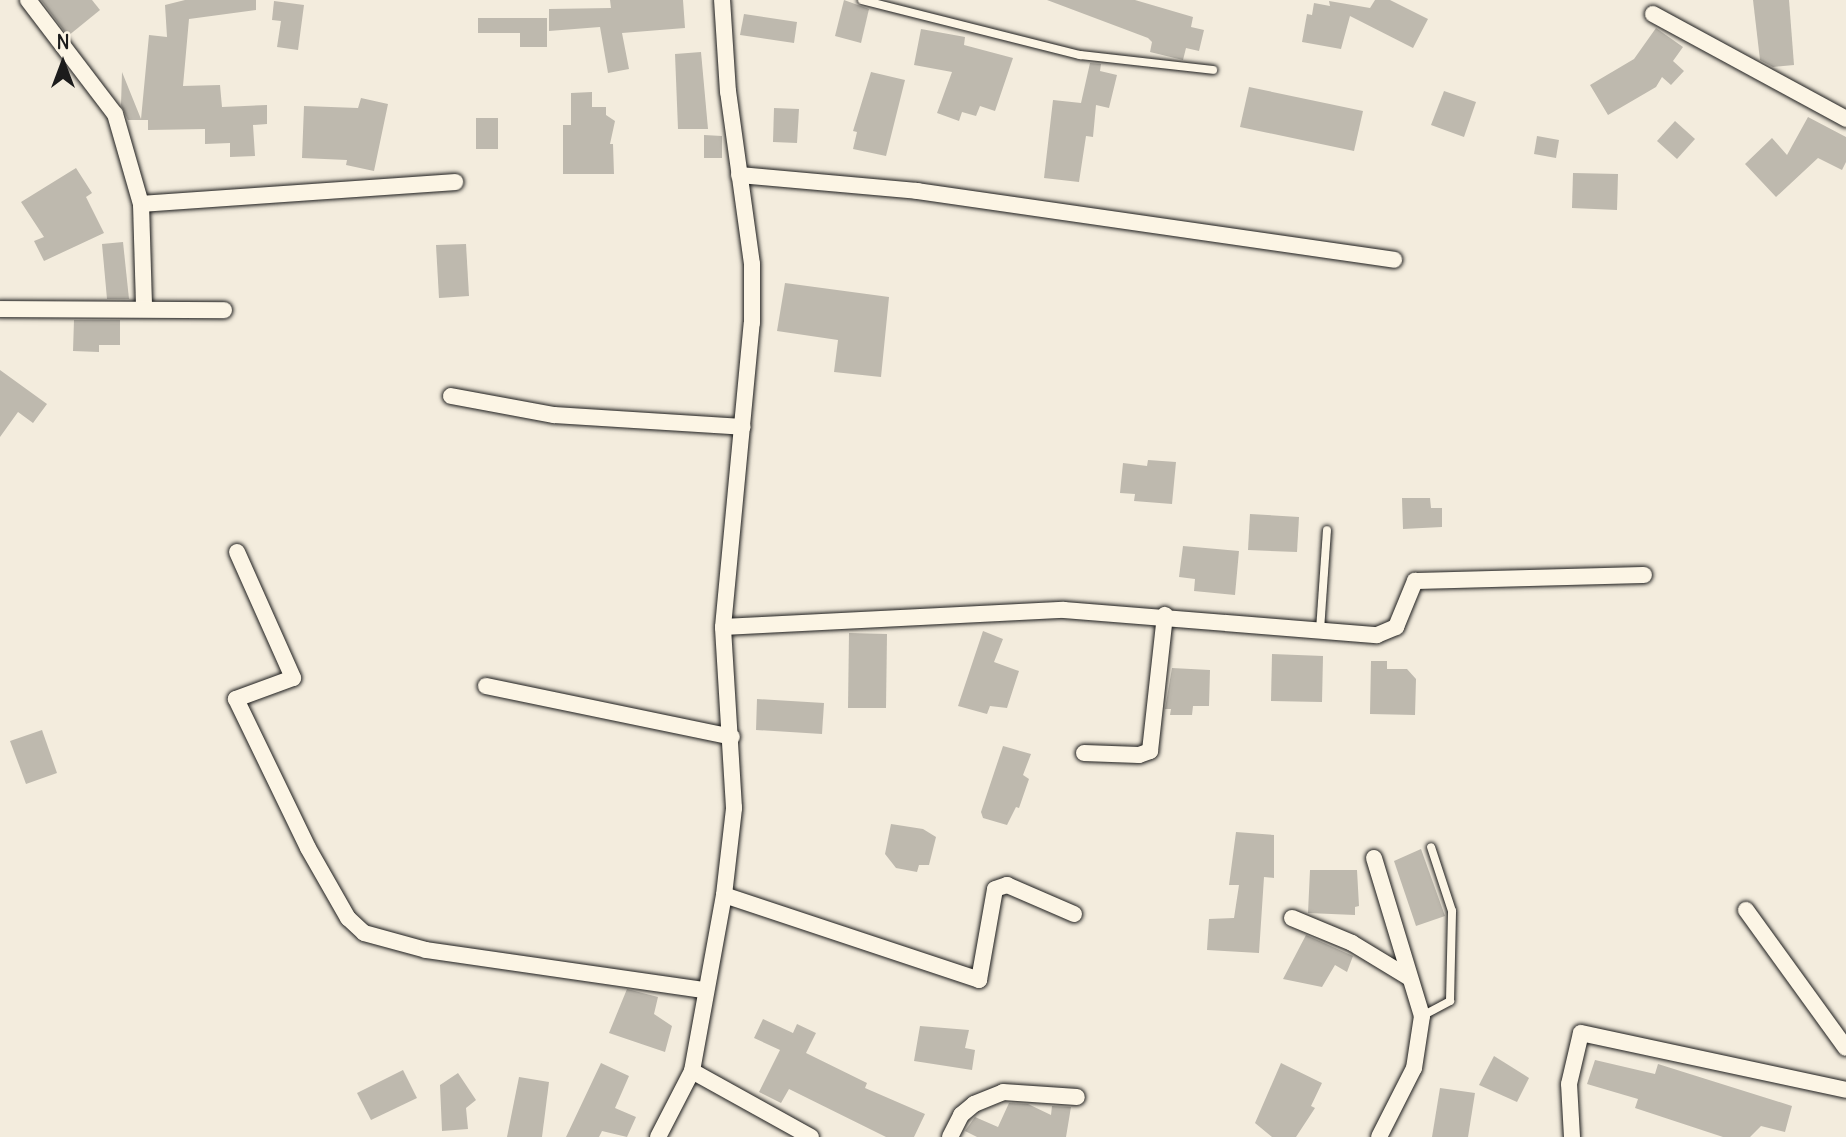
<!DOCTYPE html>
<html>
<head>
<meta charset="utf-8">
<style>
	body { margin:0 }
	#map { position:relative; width:1846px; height:1137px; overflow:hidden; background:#f3ecdd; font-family:Delius,sans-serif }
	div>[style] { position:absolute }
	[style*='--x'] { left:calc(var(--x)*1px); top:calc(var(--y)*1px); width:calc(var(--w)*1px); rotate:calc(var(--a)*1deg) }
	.building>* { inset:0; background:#beb9ae }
	.roads { filter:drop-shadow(0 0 2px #1c1c1c) drop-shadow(0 0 2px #1c1c1c) }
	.lane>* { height:8px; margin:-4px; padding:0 4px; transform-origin:4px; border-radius:4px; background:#fcf5e5 }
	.street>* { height:16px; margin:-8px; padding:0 8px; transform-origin:8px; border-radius:8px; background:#fcf5e5 }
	span { translate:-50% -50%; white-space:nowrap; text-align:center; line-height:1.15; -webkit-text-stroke:6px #fcf5e5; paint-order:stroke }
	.north { position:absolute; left:28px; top:28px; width:70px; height:70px; -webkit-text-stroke:5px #fcf5e5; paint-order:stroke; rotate:0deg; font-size:19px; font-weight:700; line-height:28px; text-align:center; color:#1c1c1c }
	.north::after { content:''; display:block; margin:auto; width:24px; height:32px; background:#1c1c1c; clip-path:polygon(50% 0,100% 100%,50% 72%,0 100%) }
</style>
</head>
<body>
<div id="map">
	<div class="building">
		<div style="clip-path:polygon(41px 0,92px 0,100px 10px,68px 36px)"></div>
		<div style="clip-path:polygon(185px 0,256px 0,256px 10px,189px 19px,183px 86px,220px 85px,222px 107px,267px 105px,267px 124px,253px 125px,255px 156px,230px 157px,230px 143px,205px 144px,205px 129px,148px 130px,148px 120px,128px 120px,121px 105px,122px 72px,141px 119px,149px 35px,167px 37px,165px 5px)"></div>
		<div style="clip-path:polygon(610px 0,683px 0,685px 28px,622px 33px,629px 69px,608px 73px,600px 27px,549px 31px,549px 9px,611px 8px)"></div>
		<div style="clip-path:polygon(844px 0,869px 9px,861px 43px,835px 36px)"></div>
		<div style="clip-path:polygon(1047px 0,1135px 0,1193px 17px,1191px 27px,1204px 30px,1199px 51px,1186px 48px,1183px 60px,1150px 52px,1152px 42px,1148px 38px)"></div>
		<div style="clip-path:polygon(1375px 0,1390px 0,1428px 19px,1413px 48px,1350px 16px,1341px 49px,1302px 42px,1307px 14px,1312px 15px,1314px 3px,1330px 6px,1329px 1px,1370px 8px)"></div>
		<div style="clip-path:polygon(1753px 0,1789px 0,1794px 65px,1773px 67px,1760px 60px)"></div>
		<div style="clip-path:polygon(274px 1px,304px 5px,298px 50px,277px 47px,281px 21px,272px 20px)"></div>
		<div style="clip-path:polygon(744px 14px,797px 22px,794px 43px,740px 35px)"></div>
		<div style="clip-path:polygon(478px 18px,547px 18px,547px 47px,520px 47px,520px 33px,478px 33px)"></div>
		<div style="clip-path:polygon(1656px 28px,1683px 47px,1673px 61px,1684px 71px,1671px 85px,1662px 77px,1656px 87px,1608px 115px,1590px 85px,1634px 59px)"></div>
		<div style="clip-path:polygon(921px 29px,965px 37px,964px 45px,1013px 58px,995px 111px,980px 106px,976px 116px,962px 112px,959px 121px,937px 113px,952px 72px,914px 65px)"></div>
		<div style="clip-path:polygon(701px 52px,708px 129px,678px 129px,675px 54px)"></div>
		<div style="clip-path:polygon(1090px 63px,1101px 64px,1100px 71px,1117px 75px,1109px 108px,1096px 105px,1093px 137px,1086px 136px,1079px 182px,1044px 178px,1053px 100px,1081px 103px)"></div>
		<div style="clip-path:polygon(871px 72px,905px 80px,886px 156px,853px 149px,857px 132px,853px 131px)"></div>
		<div style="clip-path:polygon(1249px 87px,1363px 111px,1354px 151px,1240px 127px)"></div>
		<div style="clip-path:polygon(1444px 91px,1476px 102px,1464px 137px,1431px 125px)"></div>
		<div style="clip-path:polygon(592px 92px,592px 107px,606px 107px,606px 115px,615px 121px,610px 144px,613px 144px,614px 174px,563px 174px,563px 125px,571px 125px,571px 93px)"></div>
		<div style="clip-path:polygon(361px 98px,388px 104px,374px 171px,346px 165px,347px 160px,302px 158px,304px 106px,358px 108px)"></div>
		<div style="clip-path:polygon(774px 108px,799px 109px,797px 143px,773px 142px)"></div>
		<div style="clip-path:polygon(1808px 117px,1846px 137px,1846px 162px,1842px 170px,1818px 158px,1776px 197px,1745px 164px,1772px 138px,1787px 155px)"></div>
		<div style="clip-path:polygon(476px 118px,498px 118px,498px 149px,476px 149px)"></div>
		<div style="clip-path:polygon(1675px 121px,1695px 139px,1677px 159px,1657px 141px)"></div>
		<div style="clip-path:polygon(704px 135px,722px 136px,722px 158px,704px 158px)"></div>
		<div style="clip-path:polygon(1537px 136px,1559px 140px,1556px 158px,1534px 154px)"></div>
		<div style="clip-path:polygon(76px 168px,92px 193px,86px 197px,104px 233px,44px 261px,34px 241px,44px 237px,21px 202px)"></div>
		<div style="clip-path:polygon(1573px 173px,1618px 174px,1617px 210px,1572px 208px)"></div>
		<div style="clip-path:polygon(123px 242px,129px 299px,107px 299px,102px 244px)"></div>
		<div style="clip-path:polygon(466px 244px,469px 296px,439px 298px,436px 245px)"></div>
		<div style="clip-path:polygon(785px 283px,889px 297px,881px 377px,834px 372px,838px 340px,777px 331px)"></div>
		<div style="clip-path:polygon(74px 320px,120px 320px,120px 345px,99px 345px,99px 352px,73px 351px)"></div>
		<div style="clip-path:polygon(0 370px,47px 404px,33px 423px,18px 412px,0 437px)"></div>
		<div style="clip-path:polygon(1148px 460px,1176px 462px,1172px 504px,1134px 501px,1135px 494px,1120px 493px,1123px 463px,1147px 466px)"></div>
		<div style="clip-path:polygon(1402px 498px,1430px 498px,1431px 508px,1442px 508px,1442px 527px,1403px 529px)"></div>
		<div style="clip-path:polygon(1250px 514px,1299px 517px,1297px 552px,1248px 550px)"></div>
		<div style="clip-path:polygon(1183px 546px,1239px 551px,1235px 595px,1194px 591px,1195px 579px,1179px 577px)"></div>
		<div style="clip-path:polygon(983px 631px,1003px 639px,994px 662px,1019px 671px,1007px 708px,990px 706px,987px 714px,958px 706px)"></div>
		<div style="clip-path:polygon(849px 633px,887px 634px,886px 708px,848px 708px)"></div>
		<div style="clip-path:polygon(1272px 654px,1323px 656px,1322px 702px,1271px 701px)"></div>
		<div style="clip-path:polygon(1371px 661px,1387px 661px,1387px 669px,1407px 669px,1416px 679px,1415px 715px,1370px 714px)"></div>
		<div style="clip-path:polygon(1172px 668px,1210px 670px,1209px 706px,1193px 706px,1192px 715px,1170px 715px,1171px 709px,1165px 709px)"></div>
		<div style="clip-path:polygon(757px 699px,824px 703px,822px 734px,756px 730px)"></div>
		<div style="clip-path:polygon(42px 730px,57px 773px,26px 784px,10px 741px)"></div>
		<div style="clip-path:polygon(1003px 746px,1031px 754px,1023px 775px,1029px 779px,1019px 808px,1016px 807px,1007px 825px,983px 818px,981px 812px)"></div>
		<div style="clip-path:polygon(891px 824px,923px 829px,936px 837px,929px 865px,919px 865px,917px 872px,896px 868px,885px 854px)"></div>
		<div style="clip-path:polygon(1236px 832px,1274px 835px,1274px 878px,1264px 877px,1259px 953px,1207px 950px,1209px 919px,1234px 918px,1239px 885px,1229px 885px)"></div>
		<div style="clip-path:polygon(1421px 849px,1445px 916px,1416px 926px,1394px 861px)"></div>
		<div style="clip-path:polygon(1310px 870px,1357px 870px,1359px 906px,1355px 907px,1355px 915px,1308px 913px)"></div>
		<div style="clip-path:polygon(1306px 935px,1353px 956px,1347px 972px,1335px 965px,1322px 987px,1283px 979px)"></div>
		<div style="clip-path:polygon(627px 989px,658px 997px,654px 1014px,672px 1026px,665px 1052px,609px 1033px)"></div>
		<div style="clip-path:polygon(763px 1019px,793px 1033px,797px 1024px,816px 1033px,806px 1053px,867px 1083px,865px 1088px,925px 1114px,914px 1137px,886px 1137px,789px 1089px,781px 1103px,759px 1092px,780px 1050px,754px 1038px)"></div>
		<div style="clip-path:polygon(920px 1026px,969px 1030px,965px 1048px,975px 1050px,972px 1070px,914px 1061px)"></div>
		<div style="clip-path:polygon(1494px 1056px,1529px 1078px,1517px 1102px,1479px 1085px)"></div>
		<div style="clip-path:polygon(1595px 1060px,1655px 1074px,1658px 1064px,1792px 1106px,1785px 1132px,1761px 1126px,1750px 1137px,1723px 1137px,1635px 1108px,1638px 1099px,1587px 1084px)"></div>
		<div style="clip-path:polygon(601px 1063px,629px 1076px,615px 1108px,636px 1117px,627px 1137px,602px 1131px,599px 1137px,566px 1137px)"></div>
		<div style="clip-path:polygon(1281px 1063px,1322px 1083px,1311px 1106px,1315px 1108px,1296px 1137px,1272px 1137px,1255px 1123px)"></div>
		<div style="clip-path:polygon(403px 1070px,417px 1098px,371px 1120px,357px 1093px)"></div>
		<div style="clip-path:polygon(458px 1073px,476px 1100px,466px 1108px,468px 1129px,442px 1131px,440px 1085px)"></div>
		<div style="clip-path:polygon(519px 1077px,549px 1082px,542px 1137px,507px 1137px)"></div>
		<div style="clip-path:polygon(1440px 1088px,1475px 1093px,1468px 1137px,1432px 1137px)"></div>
		<div style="clip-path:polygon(1009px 1103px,1028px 1104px,1051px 1115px,1052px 1106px,1071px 1107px,1066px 1137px,977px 1137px,965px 1131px,975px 1117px,998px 1127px)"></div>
	</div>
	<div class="roads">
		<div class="lane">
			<div style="--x:862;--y:0;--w:225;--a:14.2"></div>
			<div style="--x:1080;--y:55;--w:134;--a:6.4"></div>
			<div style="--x:1320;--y:630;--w:100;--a:-86"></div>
			<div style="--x:1422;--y:1016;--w:32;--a:-28"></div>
			<div style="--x:1450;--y:1001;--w:90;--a:-88.7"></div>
			<div style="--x:1452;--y:911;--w:67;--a:-108.2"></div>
		</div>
		<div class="street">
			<div style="--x:28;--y:0;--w:143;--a:52.7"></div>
			<div style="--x:115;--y:114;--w:94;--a:73.9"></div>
			<div style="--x:141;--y:204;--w:315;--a:-4"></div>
			<div style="--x:1653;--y:14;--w:220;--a:28.5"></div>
			<div style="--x:739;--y:175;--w:179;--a:5.1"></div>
			<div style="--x:917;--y:191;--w:482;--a:8.2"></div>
			<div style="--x:141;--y:204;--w:103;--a:88.3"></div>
			<div style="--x:0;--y:309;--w:224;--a:0.3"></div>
			<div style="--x:451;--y:396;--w:105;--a:10.5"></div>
			<div style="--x:554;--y:415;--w:189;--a:3.6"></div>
			<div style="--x:237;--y:552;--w:138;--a:66"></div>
			<div style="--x:293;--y:678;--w:61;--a:159.8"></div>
			<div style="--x:236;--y:699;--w:165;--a:64.2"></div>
			<div style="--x:308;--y:848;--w:81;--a:60.3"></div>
			<div style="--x:348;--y:918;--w:22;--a:43"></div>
			<div style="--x:364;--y:933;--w:64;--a:15.3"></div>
			<div style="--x:426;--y:950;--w:281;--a:8.2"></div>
			<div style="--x:723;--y:627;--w:341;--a:-2.9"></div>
			<div style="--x:1064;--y:610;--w:314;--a:4.6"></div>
			<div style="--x:1377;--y:635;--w:21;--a:-23"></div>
			<div style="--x:1396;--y:627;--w:50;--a:-67.6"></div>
			<div style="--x:1415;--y:581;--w:229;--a:-1.5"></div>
			<div style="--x:486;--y:686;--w:251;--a:11.7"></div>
			<div style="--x:1084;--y:753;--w:55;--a:2.1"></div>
			<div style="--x:1139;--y:755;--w:12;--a:-20"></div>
			<div style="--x:1150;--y:751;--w:137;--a:-83.7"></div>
			<div style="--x:1374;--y:858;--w:165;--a:73.1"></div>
			<div style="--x:1422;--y:1016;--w:53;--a:98.7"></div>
			<div style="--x:1414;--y:1068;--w:77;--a:116.9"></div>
			<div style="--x:724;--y:895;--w:269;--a:18.4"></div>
			<div style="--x:979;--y:980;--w:92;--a:-80"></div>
			<div style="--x:995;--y:889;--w:13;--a:-18"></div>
			<div style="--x:1007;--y:885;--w:73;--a:23.4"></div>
			<div style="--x:1746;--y:910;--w:170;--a:54.1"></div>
			<div style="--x:1292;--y:918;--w:65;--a:22.6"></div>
			<div style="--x:1352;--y:943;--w:66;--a:31.3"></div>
			<div style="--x:692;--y:1071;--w:136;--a:29"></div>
			<div style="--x:658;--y:1137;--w:74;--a:-62.7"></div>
			<div style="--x:692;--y:1071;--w:179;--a:-79.7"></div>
			<div style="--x:724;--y:895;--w:88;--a:-83.4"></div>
			<div style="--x:734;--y:808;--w:181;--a:-93.5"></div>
			<div style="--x:723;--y:627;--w:305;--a:-84.6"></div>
			<div style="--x:752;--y:323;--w:59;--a:-90"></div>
			<div style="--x:752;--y:264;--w:174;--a:-97.9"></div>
			<div style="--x:728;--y:92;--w:92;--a:-93.7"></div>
			<div style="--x:950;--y:1137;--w:25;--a:-63"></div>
			<div style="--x:961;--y:1115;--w:17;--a:-40"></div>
			<div style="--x:974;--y:1104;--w:31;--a:-22"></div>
			<div style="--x:1003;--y:1092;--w:74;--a:3.9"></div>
			<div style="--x:1572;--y:1137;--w:53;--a:-93.2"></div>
			<div style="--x:1569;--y:1084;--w:52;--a:-76.8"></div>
			<div style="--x:1581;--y:1033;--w:271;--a:12.1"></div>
		</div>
	</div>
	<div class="north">N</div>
</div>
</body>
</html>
